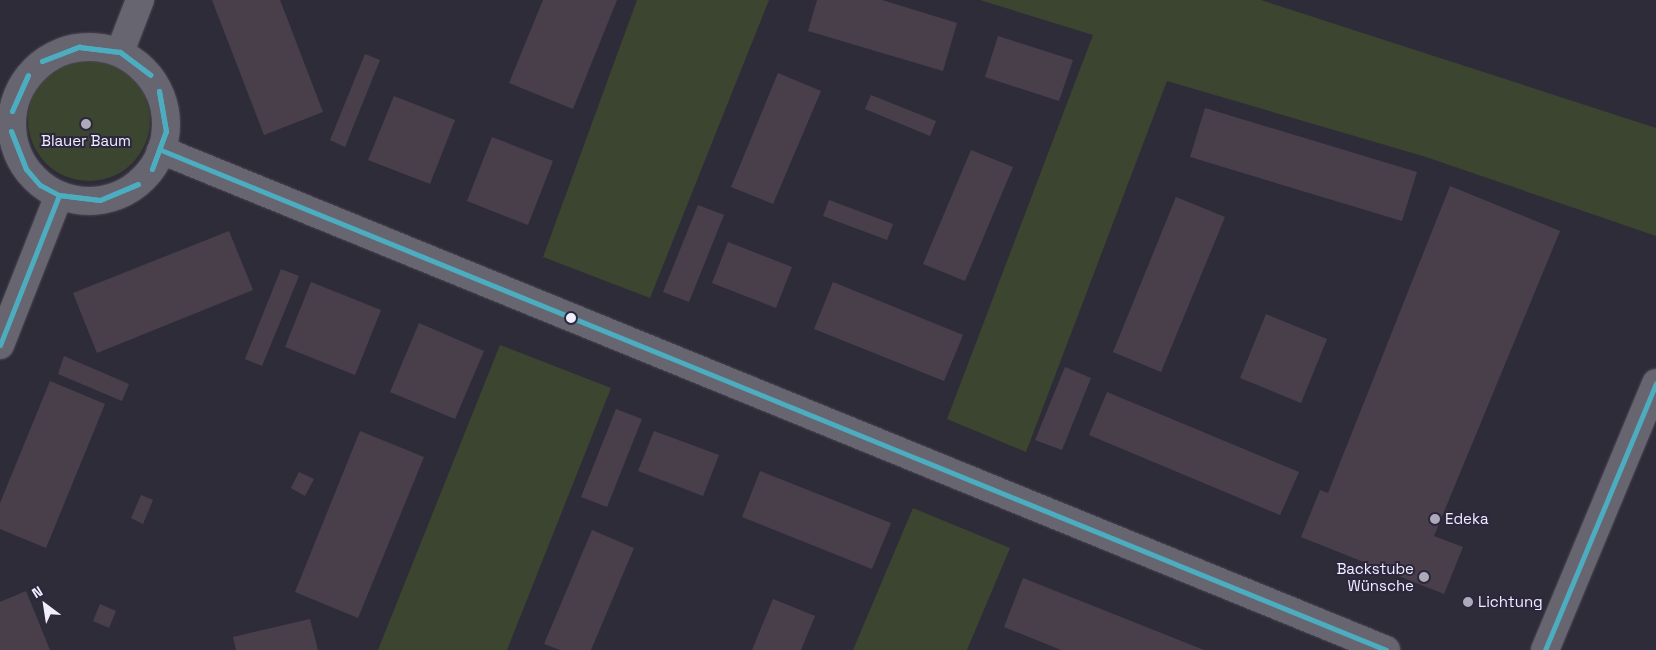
<!DOCTYPE html>
<html>
<head>
<meta charset="utf-8">
<style>
	body { margin:0 }
	#map { position:relative; width:1656px; height:650px; overflow:hidden; background:#2f2c39; font-family:"Space Grotesk",sans-serif }
	div>[style] { position:absolute }
	[style*='--x'] { left:calc(var(--x)*1px); top:calc(var(--y)*1px); width:calc(var(--w)*1px); rotate:calc(var(--a)*1deg) }
	.green>* { inset:0; background:#3b452f }
	.round { border-radius:50% }
	.building>* { inset:0; background:#493f4a }
	.roads { filter:drop-shadow(0 0 1px #4b4954) drop-shadow(0 0 1px #4b4954) }
	.minor>* { height:28px; margin:-14px; padding:0 14px; transform-origin:14px; border-radius:14px; background:#67656f }
	.minor>.ring { margin:-14px; padding:0; box-sizing:content-box; background:none; border:28px solid #67656f; border-radius:50% }
	.bus-1>* { height:5px; margin:-2.5px; padding:0 2.5px; transform-origin:2.5px; border-radius:2.5px; background:#4dadc0 }
	.dots>* { width:14px; height:14px; translate:-50% -50%; box-sizing:border-box; border:2px solid #2c273e; border-radius:50% }
	span { translate:-50% -50%; white-space:nowrap; text-align:center; line-height:1.15; -webkit-text-stroke:4px #2c273e; paint-order:stroke }
	.poi-label { font-size:15px; color:#f1effe }
	.left { translate:0 -50%; text-align:left }
	.right { translate:-100% -50%; text-align:right }
	.north { position:absolute; left:20px; top:580px; width:50px; height:50px; -webkit-text-stroke:4px #2c273e; paint-order:stroke; rotate:329deg; font-size:14px; font-weight:700; line-height:20px; text-align:center; color:#f1effe }
	.north::after { content:''; display:block; margin:auto; width:18px; height:22px; background:#f1effe; clip-path:polygon(50% 0,100% 100%,50% 72%,0 100%) }
</style>
</head>
<body>
<div id="map">
	<div class="green">
		<div style="clip-path:polygon(637px 0,769px 0,650px 298px,543px 257px)"></div>
		<div style="clip-path:polygon(980px 0,1261px 0,1656px 128px,1656px 236px,1426px 157px,1167px 81px,1026px 452px,947px 419px,1093px 35px)"></div>
		<div class="round" style="left:28px;top:59px;width:122px;height:122px"></div>
		<div style="clip-path:polygon(500px 345px,611px 388px,507px 650px,378px 650px)"></div>
		<div style="clip-path:polygon(913px 508px,1010px 548px,967px 650px,853px 650px)"></div>
	</div>
	<div class="building">
		<div style="clip-path:polygon(212px 0,280px 0,323px 112px,264px 135px)"></div>
		<div style="clip-path:polygon(543px 0,617px 0,573px 109px,509px 83px)"></div>
		<div style="clip-path:polygon(817px 0,882px 0,957px 23px,943px 71px,808px 31px)"></div>
		<div style="clip-path:polygon(998px 36px,1073px 60px,1059px 101px,985px 77px)"></div>
		<div style="clip-path:polygon(365px 54px,380px 60px,345px 147px,330px 140px)"></div>
		<div style="clip-path:polygon(778px 73px,821px 91px,773px 204px,731px 187px)"></div>
		<div style="clip-path:polygon(871px 95px,936px 121px,930px 136px,865px 109px)"></div>
		<div style="clip-path:polygon(394px 96px,455px 120px,430px 184px,368px 160px)"></div>
		<div style="clip-path:polygon(1205px 108px,1417px 172px,1402px 221px,1190px 157px)"></div>
		<div style="clip-path:polygon(492px 137px,553px 161px,528px 225px,467px 201px)"></div>
		<div style="clip-path:polygon(971px 150px,1013px 167px,965px 281px,923px 264px)"></div>
		<div style="clip-path:polygon(1450px 186px,1560px 231px,1434px 536px,1463px 547px,1444px 594px,1301px 537px,1320px 490px,1328px 493px)"></div>
		<div style="clip-path:polygon(1176px 197px,1225px 217px,1161px 372px,1113px 352px)"></div>
		<div style="clip-path:polygon(829px 200px,893px 224px,887px 240px,823px 216px)"></div>
		<div style="clip-path:polygon(698px 205px,724px 215px,689px 302px,663px 292px)"></div>
		<div style="clip-path:polygon(229px 231px,253px 290px,97px 353px,73px 293px)"></div>
		<div style="clip-path:polygon(728px 242px,792px 267px,776px 308px,712px 283px)"></div>
		<div style="clip-path:polygon(281px 269px,299px 276px,262px 366px,245px 359px)"></div>
		<div style="clip-path:polygon(311px 282px,381px 310px,355px 375px,285px 347px)"></div>
		<div style="clip-path:polygon(833px 282px,963px 335px,944px 381px,814px 329px)"></div>
		<div style="clip-path:polygon(1266px 314px,1327px 339px,1301px 403px,1240px 378px)"></div>
		<div style="clip-path:polygon(419px 323px,484px 351px,455px 419px,390px 392px)"></div>
		<div style="clip-path:polygon(64px 356px,129px 384px,122px 401px,58px 374px)"></div>
		<div style="clip-path:polygon(1065px 367px,1091px 378px,1062px 450px,1035px 440px)"></div>
		<div style="clip-path:polygon(50px 381px,105px 404px,46px 548px,0 529px,0 503px)"></div>
		<div style="clip-path:polygon(1107px 392px,1299px 472px,1280px 515px,1089px 435px)"></div>
		<div style="clip-path:polygon(616px 409px,642px 419px,607px 507px,581px 497px)"></div>
		<div style="clip-path:polygon(360px 431px,424px 457px,358px 618px,295px 592px)"></div>
		<div style="clip-path:polygon(654px 431px,719px 455px,703px 496px,638px 471px)"></div>
		<div style="clip-path:polygon(760px 471px,891px 523px,872px 569px,742px 517px)"></div>
		<div style="clip-path:polygon(299px 472px,314px 479px,305px 496px,291px 488px)"></div>
		<div style="clip-path:polygon(141px 495px,153px 500px,143px 524px,131px 518px)"></div>
		<div style="clip-path:polygon(592px 530px,634px 548px,591px 650px,560px 650px,544px 644px)"></div>
		<div style="clip-path:polygon(1023px 578px,1204px 650px,1061px 650px,1004px 627px)"></div>
		<div style="clip-path:polygon(26px 591px,50px 650px,0 650px,0 602px)"></div>
		<div style="clip-path:polygon(773px 599px,815px 616px,801px 650px,752px 650px)"></div>
		<div style="clip-path:polygon(100px 604px,116px 611px,109px 628px,93px 621px)"></div>
		<div style="clip-path:polygon(310px 619px,318px 650px,236px 650px,233px 637px)"></div>
	</div>
	<div class="roads">
		<div class="minor">
			<div class="ring" style="left:12px;top:47px;width:126px;height:126px"></div>
			<div style="--x:120;--y:52;--w:56;--a:-69"></div>
			<div style="--x:161;--y:150;--w:1323;--a:22.2"></div>
			<div style="--x:0;--y:345;--w:161;--a:-68.5"></div>
			<div style="--x:1545;--y:650;--w:289;--a:-67.4"></div>
		</div>
	</div>
	<div class="bus-1">
		<div style="--x:79;--y:47;--w:41;--a:7"></div>
		<div style="--x:79;--y:47;--w:41;--a:7"></div>
		<div style="--x:120;--y:52;--w:38;--a:37"></div>
		<div style="--x:120;--y:52;--w:38;--a:37"></div>
		<div style="--x:42;--y:61;--w:40;--a:-21"></div>
		<div style="--x:42;--y:61;--w:40;--a:-21"></div>
		<div style="--x:159;--y:91;--w:41;--a:80.1"></div>
		<div style="--x:159;--y:91;--w:41;--a:80.1"></div>
		<div style="--x:12;--y:111;--w:39;--a:-66"></div>
		<div style="--x:12;--y:111;--w:39;--a:-66"></div>
		<div style="--x:11;--y:131;--w:41;--a:68.5"></div>
		<div style="--x:11;--y:131;--w:41;--a:68.5"></div>
		<div style="--x:161;--y:150;--w:1323;--a:22.2"></div>
		<div style="--x:26;--y:169;--w:21;--a:49"></div>
		<div style="--x:40;--y:185;--w:21;--a:28"></div>
		<div style="--x:152;--y:169;--w:40;--a:-69.8"></div>
		<div style="--x:152;--y:169;--w:40;--a:-69.8"></div>
		<div style="--x:59;--y:195;--w:41;--a:7"></div>
		<div style="--x:59;--y:195;--w:41;--a:7"></div>
		<div style="--x:100;--y:200;--w:41;--a:-22.8"></div>
		<div style="--x:100;--y:200;--w:41;--a:-22.8"></div>
		<div style="--x:0;--y:345;--w:161;--a:-68.5"></div>
		<div style="--x:1545;--y:650;--w:289;--a:-67.4"></div>
	</div>
	<div class="dots">
		<div style="left:86px;top:124px;background:#adabb9"></div>
		<div style="left:571px;top:318px;background:#f1effe"></div>
		<div style="left:1435px;top:519px;background:#adabb9"></div>
		<div style="left:1424px;top:577px;background:#adabb9"></div>
		<div style="left:1468px;top:602px;background:#adabb9"></div>
	</div>
	<div class="poi-label">
		<span style="left:86px;top:141px">Blauer Baum</span>
		<span class="left" style="left:1445px;top:519px">Edeka</span>
		<span class="right" style="left:1414px;top:577px">Backstube<br>Wünsche</span>
		<span class="left" style="left:1478px;top:602px">Lichtung</span>
	</div>
	<div class="north">N</div>
</div>
</body>
</html>
